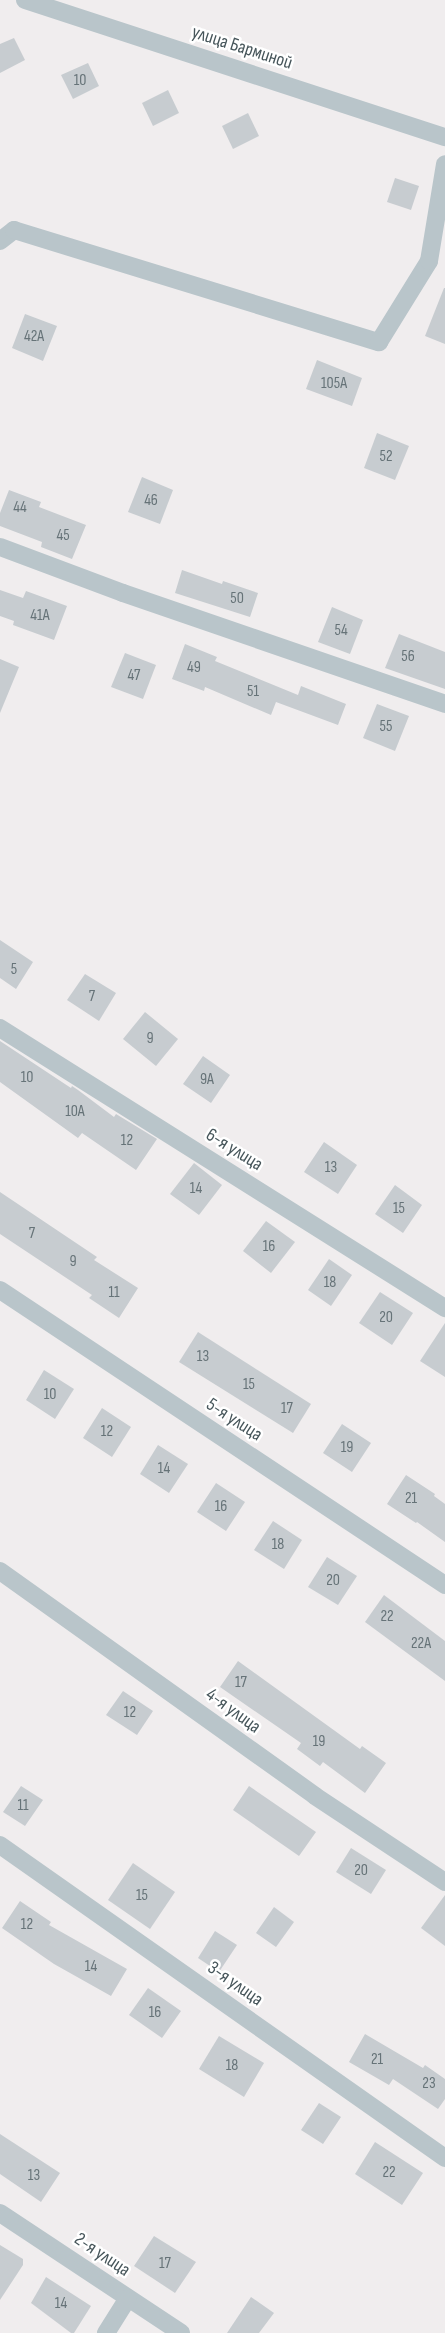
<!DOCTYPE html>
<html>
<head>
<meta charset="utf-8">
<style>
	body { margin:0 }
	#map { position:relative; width:445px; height:2333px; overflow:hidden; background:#f0edee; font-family:"Sofia Sans Condensed",sans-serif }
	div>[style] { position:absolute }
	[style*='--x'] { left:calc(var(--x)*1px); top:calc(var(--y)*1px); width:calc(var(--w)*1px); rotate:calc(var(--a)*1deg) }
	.building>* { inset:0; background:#c7ccd0 }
	.minor>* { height:18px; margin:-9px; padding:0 9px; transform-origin:9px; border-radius:9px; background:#b9c5ca }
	span { translate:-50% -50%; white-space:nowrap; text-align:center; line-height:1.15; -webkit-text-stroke:5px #fff; paint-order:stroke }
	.number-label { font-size:16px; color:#667378 }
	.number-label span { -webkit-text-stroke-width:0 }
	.street-label { font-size:19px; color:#46555a }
</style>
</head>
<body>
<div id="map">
	<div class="building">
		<div style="clip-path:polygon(14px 38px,25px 60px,0 73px,0 44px)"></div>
		<div style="clip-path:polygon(88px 63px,99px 86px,73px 99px,61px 75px)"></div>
		<div style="clip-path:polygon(168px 90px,179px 113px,153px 126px,142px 103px)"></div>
		<div style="clip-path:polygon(248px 113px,259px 136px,233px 149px,222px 126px)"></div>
		<div style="clip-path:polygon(395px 178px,419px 186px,411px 210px,387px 202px)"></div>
		<div style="clip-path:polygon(444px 288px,445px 288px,445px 344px,425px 336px)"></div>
		<div style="clip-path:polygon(25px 314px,57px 326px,43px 361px,12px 348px)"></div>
		<div style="clip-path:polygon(317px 360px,362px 378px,352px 406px,306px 389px)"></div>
		<div style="clip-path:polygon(377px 433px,409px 446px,395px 480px,364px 468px)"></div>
		<div style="clip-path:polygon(142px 477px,173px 490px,160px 524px,128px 512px)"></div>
		<div style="clip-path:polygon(9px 490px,41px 502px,39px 507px,86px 525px,72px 559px,41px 547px,42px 542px,0 526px,0 513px)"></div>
		<div style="clip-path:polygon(182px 570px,222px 584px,223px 581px,258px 593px,250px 617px,175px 593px)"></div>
		<div style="clip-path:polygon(0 590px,23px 598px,26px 591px,67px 606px,54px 640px,13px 625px,14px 621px,0 616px)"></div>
		<div style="clip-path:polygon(332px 607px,363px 620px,350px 654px,318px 642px)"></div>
		<div style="clip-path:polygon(399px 634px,445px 652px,445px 689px,385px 668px)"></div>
		<div style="clip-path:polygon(185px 644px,217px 657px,215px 661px,298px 695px,301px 686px,346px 704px,338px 725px,276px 702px,271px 715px,205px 687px,204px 691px,172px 679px)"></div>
		<div style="clip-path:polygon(125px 653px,156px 665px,143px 699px,111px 687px)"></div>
		<div style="clip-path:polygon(0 659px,19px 667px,0 713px)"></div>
		<div style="clip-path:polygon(377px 704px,409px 716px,395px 751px,363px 738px)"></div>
		<div style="clip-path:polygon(0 940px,33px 962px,16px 989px,0 978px)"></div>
		<div style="clip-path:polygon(85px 974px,116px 993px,99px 1021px,67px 1000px)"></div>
		<div style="clip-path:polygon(145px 1012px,178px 1039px,156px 1066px,123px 1039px)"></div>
		<div style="clip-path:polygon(0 1041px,71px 1088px,72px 1086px,78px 1090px,114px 1117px,116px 1114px,157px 1139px,136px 1170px,82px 1133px,78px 1138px,0 1082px)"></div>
		<div style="clip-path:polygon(203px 1056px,230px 1075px,211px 1103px,183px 1084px)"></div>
		<div style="clip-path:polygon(324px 1142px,357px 1165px,338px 1194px,304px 1172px)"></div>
		<div style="clip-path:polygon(194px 1163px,222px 1185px,199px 1215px,170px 1194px)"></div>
		<div style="clip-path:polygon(395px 1185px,422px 1205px,403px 1233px,375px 1214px)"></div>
		<div style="clip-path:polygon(0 1192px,97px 1257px,94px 1260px,138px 1288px,119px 1318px,89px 1298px,92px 1295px,0 1234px)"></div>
		<div style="clip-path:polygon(266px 1221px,295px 1242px,271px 1273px,243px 1251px)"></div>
		<div style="clip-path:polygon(329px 1259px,352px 1275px,331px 1306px,308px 1290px)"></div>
		<div style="clip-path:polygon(380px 1292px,413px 1313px,392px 1345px,359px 1323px)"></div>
		<div style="clip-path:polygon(445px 1323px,445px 1377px,420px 1361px)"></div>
		<div style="clip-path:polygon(198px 1332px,311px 1404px,293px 1433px,179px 1362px)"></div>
		<div style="clip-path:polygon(44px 1370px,74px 1389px,55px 1419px,26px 1400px)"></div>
		<div style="clip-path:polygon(102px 1408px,131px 1427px,112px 1457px,83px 1438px)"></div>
		<div style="clip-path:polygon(342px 1424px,371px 1443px,352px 1472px,323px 1453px)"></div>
		<div style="clip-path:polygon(158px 1445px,188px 1464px,169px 1493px,140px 1474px)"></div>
		<div style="clip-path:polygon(406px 1475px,435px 1494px,434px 1496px,445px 1504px,445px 1542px,417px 1522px,416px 1523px,387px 1504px)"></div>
		<div style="clip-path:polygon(216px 1483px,245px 1502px,226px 1531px,197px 1512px)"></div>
		<div style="clip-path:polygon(273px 1521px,302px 1540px,284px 1569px,254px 1550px)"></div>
		<div style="clip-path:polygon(327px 1557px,357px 1576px,338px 1605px,308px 1587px)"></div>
		<div style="clip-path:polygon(384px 1595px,445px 1641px,445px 1681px,365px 1622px)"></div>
		<div style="clip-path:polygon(238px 1661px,360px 1749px,362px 1746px,386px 1763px,365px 1793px,323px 1762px,320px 1766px,297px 1749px,301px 1743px,220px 1687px)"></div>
		<div style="clip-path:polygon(123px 1691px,153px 1711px,137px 1735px,106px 1715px)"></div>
		<div style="clip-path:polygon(21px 1786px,43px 1800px,25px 1826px,3px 1812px)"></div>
		<div style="clip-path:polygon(249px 1786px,316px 1832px,299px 1856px,233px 1810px)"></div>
		<div style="clip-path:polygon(351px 1848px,386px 1870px,371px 1894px,336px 1872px)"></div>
		<div style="clip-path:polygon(133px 1863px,175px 1892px,150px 1929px,108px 1900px)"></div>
		<div style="clip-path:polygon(445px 1895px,445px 1946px,421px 1928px)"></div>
		<div style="clip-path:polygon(20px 1901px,51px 1922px,49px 1925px,127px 1969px,111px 1996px,54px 1964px,2px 1928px)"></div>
		<div style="clip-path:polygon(274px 1907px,294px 1922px,276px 1947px,256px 1933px)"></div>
		<div style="clip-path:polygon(215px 1931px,237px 1945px,219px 1972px,198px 1958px)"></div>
		<div style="clip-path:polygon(148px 1988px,181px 2011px,162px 2038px,129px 2015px)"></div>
		<div style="clip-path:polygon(365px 2034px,423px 2068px,425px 2065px,445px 2079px,445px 2099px,438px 2109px,393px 2079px,389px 2085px,349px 2062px)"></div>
		<div style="clip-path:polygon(219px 2036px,264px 2063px,244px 2097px,199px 2069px)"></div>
		<div style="clip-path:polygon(319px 2103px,341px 2117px,323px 2144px,301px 2130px)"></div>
		<div style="clip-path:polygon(0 2134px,60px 2173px,41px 2202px,0 2174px)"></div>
		<div style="clip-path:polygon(375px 2142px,423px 2173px,402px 2205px,355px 2174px)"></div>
		<div style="clip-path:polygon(154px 2236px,196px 2262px,175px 2293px,134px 2266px)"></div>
		<div style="clip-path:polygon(0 2245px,23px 2259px,23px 2265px,0 2300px)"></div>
		<div style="clip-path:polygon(46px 2277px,91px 2306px,74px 2333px,71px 2333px,31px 2303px)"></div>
		<div style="clip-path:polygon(251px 2297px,274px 2313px,259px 2333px,227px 2333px)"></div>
	</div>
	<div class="minor">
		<div style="--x:25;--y:0;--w:442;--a:18.1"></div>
		<div style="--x:0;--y:241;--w:18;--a:-38"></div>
		<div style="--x:14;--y:230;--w:382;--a:17.1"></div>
		<div style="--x:379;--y:342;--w:95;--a:-58.3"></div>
		<div style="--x:429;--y:261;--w:98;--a:-80.6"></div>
		<div style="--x:0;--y:547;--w:131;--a:20.5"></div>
		<div style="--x:123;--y:593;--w:341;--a:19"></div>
		<div style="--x:0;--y:1028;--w:526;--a:32.18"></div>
		<div style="--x:0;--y:1290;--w:534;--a:33.54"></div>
		<div style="--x:0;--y:1571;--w:387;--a:35.5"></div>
		<div style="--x:315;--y:1796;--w:156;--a:33.5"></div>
		<div style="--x:0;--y:1845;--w:544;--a:35.12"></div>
		<div style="--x:0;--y:2213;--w:217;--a:33.5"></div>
		<div style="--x:106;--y:2333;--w:41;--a:-57.8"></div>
	</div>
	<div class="number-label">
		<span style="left:80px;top:81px">10</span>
		<span style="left:34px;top:337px">42А</span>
		<span style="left:334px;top:384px">105А</span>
		<span style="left:386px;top:457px">52</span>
		<span style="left:151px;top:501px">46</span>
		<span style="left:20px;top:508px">44</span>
		<span style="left:63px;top:536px">45</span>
		<span style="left:237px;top:599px">50</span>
		<span style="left:40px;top:616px">41А</span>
		<span style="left:341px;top:631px">54</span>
		<span style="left:408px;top:657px">56</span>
		<span style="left:194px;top:668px">49</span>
		<span style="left:134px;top:676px">47</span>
		<span style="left:253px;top:692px">51</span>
		<span style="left:386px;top:727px">55</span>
		<span style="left:14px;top:970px">5</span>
		<span style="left:92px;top:997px">7</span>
		<span style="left:150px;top:1039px">9</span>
		<span style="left:27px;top:1078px">10</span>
		<span style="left:207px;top:1080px">9А</span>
		<span style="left:75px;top:1112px">10А</span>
		<span style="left:127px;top:1141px">12</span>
		<span style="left:331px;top:1168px">13</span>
		<span style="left:196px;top:1189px">14</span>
		<span style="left:399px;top:1209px">15</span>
		<span style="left:32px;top:1234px">7</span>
		<span style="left:269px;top:1247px">16</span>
		<span style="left:73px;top:1262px">9</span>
		<span style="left:330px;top:1283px">18</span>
		<span style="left:114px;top:1293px">11</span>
		<span style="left:386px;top:1318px">20</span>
		<span style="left:203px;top:1357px">13</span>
		<span style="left:249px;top:1385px">15</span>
		<span style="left:50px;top:1395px">10</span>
		<span style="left:287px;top:1409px">17</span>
		<span style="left:107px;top:1432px">12</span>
		<span style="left:347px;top:1448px">19</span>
		<span style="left:164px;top:1469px">14</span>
		<span style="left:411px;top:1499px">21</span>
		<span style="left:221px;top:1507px">16</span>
		<span style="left:278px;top:1545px">18</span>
		<span style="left:333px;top:1581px">20</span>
		<span style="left:387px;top:1617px">22</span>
		<span style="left:421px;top:1644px">22А</span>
		<span style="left:241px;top:1683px">17</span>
		<span style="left:130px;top:1713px">12</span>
		<span style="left:319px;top:1742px">19</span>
		<span style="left:23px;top:1806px">11</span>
		<span style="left:361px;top:1871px">20</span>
		<span style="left:142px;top:1896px">15</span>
		<span style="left:27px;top:1925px">12</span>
		<span style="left:91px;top:1967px">14</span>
		<span style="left:155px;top:2013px">16</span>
		<span style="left:377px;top:2060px">21</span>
		<span style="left:232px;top:2066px">18</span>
		<span style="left:429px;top:2084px">23</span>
		<span style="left:389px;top:2173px">22</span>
		<span style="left:34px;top:2176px">13</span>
		<span style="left:165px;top:2264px">17</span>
		<span style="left:61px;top:2304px">14</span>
	</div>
	<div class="street-label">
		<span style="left:242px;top:48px;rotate:18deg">улица Барминой</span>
		<span style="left:234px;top:1150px;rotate:32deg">6-я улица</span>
		<span style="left:234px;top:1420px;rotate:33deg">5-я улица</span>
		<span style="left:233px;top:1711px;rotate:36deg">4-я улица</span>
		<span style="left:235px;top:1984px;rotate:35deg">3-я улица</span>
		<span style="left:102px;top:2255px;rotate:34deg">2-я улица</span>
	</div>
</div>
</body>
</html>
